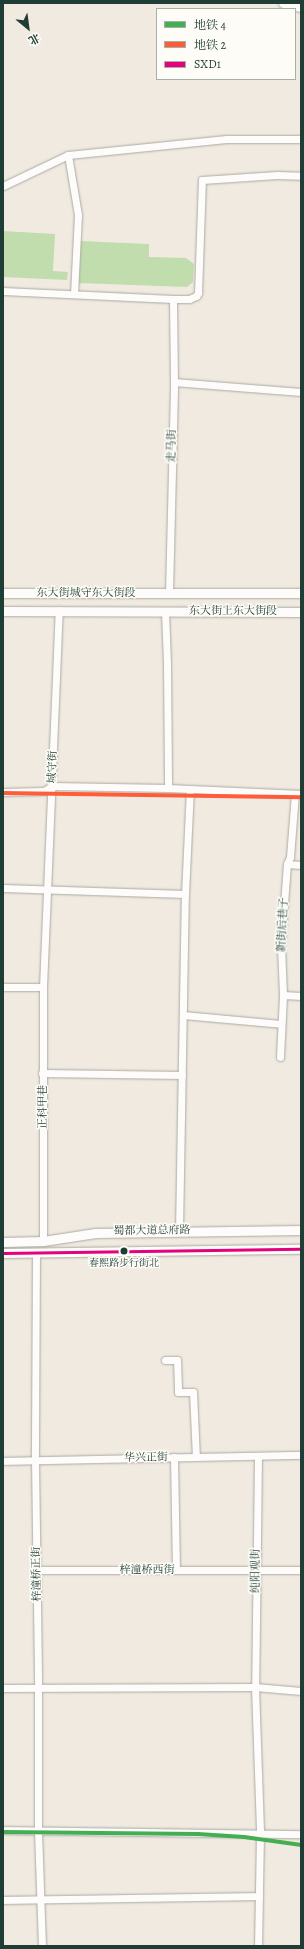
<!DOCTYPE html>
<html>
<head>
<meta charset="utf-8">
<style>
	body { margin:0 }
	#map { position:relative; width:304px; height:1949px; overflow:hidden; background:#f1eae0; font-family:Alegreya,"Noto Serif SC",serif }
	div>[style] { position:absolute }
	[style*='--x'] { left:calc(var(--x)*1px); top:calc(var(--y)*1px); width:calc(var(--w)*1px); rotate:calc(var(--a)*1deg) }
	.green>* { inset:0; background:#c1ddad }
	.roads { filter:drop-shadow(0 0 1px #aaaaa3) drop-shadow(0 0 1px #aaaaa3) }
	.minor>* { height:7px; margin:-3.5px; padding:0 3.5px; transform-origin:3.5px; border-radius:3.5px; background:#fdfcfa }
	.major>* { height:9px; margin:-4.5px; padding:0 4.5px; transform-origin:4.5px; border-radius:4.5px; background:#fdfcfa }
	.bus-1>* { height:3px; margin:-1.5px; padding:0 1.5px; transform-origin:1.5px; border-radius:1.5px; background:#e5007d }
	.metro-1>* { height:4px; margin:-2px; padding:0 2px; transform-origin:2px; border-radius:2px; background:#44af52 }
	.metro-2>* { height:4px; margin:-2px; padding:0 2px; transform-origin:2px; border-radius:2px; background:#ff5c39 }
	.dots>* { width:11px; height:11px; translate:-50% -50%; box-sizing:border-box; border:2px solid #fdfcf7; border-radius:50% }
	span { translate:-50% -50%; white-space:nowrap; text-align:center; line-height:1.15; -webkit-text-stroke:3px #fdfcf7; paint-order:stroke }
	.bus-label { font-size:10px; color:#1f3d34 }
	.street-label { font-size:11px; color:#1f3d34 }
	.frame { position:absolute; inset:0; border:4px solid #1f3d34; pointer-events:none }
	.legend { position:absolute; left:156px; top:8px; width:140px; height:72px; box-sizing:border-box; background:#fdfcf7; border:1px solid #a4b0a9; margin:0; padding:5px 7px; list-style:none; font-size:12px; color:#1f3d34 }
	.legend li { display:flex; align-items:center; gap:8px; height:20px }
	.legend b { width:20px; border:1px solid #a4b0a9 }
	.north { position:absolute; left:8px; top:8px; width:40px; height:40px; -webkit-text-stroke:3px #fdfcf7; paint-order:stroke; rotate:151deg; font-size:11px; font-weight:700; line-height:16px; text-align:center; color:#1f3d34 }
	.north::after { content:''; display:block; margin:auto; width:14px; height:18px; background:#1f3d34; clip-path:polygon(50% 0,100% 100%,50% 72%,0 100%) }
</style>
</head>
<body>
<div id="map">
	<div class="green">
		<div style="clip-path:polygon(3px 231px,55px 234px,53px 271px,68px 272px,67px 280px,3px 277px)"></div>
		<div style="clip-path:polygon(80px 241px,149px 244px,149px 257px,186px 258px,194px 264px,193px 282px,187px 287px,78px 283px)"></div>
	</div>
	<div class="roads">
		<div class="minor">
			<div style="--x:68;--y:155;--w:61;--a:80.5"></div>
			<div style="--x:78;--y:215;--w:79;--a:92.9"></div>
			<div style="--x:3;--y:186;--w:72;--a:-25.5"></div>
			<div style="--x:68;--y:155;--w:159;--a:-5.8"></div>
			<div style="--x:226;--y:139;--w:75;--a:0"></div>
			<div style="--x:3;--y:291;--w:170;--a:2.7"></div>
			<div style="--x:173;--y:299;--w:16;--a:0"></div>
			<div style="--x:189;--y:299;--w:8;--a:-23"></div>
			<div style="--x:196;--y:296;--w:4;--a:-56"></div>
			<div style="--x:198;--y:293;--w:113;--a:-88"></div>
			<div style="--x:202;--y:180;--w:75;--a:-3.8"></div>
			<div style="--x:277;--y:175;--w:24;--a:2"></div>
			<div style="--x:174;--y:382;--w:127;--a:4.5"></div>
			<div style="--x:169;--y:593;--w:211;--a:-88.6"></div>
			<div style="--x:174;--y:382;--w:83;--a:-90.7"></div>
			<div style="--x:165;--y:611;--w:53;--a:87.8"></div>
			<div style="--x:167;--y:664;--w:124;--a:89.5"></div>
			<div style="--x:3;--y:792;--w:41;--a:-1.4"></div>
			<div style="--x:44;--y:791;--w:9;--a:-32"></div>
			<div style="--x:52;--y:786;--w:116;--a:1"></div>
			<div style="--x:168;--y:788;--w:133;--a:2.6"></div>
			<div style="--x:287;--y:864;--w:14;--a:4"></div>
			<div style="--x:3;--y:888;--w:182;--a:1.9"></div>
			<div style="--x:3;--y:987;--w:40;--a:0"></div>
			<div style="--x:283;--y:995;--w:18;--a:3"></div>
			<div style="--x:183;--y:1015;--w:98;--a:5.2"></div>
			<div style="--x:280;--y:1057;--w:62;--a:-87.2"></div>
			<div style="--x:283;--y:995;--w:50;--a:-92.3"></div>
			<div style="--x:281;--y:945;--w:81;--a:-85.8"></div>
			<div style="--x:287;--y:864;--w:8;--a:-67"></div>
			<div style="--x:290;--y:857;--w:63;--a:-85.5"></div>
			<div style="--x:42;--y:1073;--w:140;--a:0.8"></div>
			<div style="--x:179;--y:1231;--w:337;--a:-89"></div>
			<div style="--x:185;--y:894;--w:105;--a:-87.3"></div>
			<div style="--x:43;--y:1241;--w:254;--a:-90"></div>
			<div style="--x:43;--y:987;--w:377;--a:-87.6"></div>
			<div style="--x:36;--y:1253;--w:207;--a:90.3"></div>
			<div style="--x:35;--y:1460;--w:227;--a:89.2"></div>
			<div style="--x:38;--y:1687;--w:144;--a:90"></div>
			<div style="--x:38;--y:1831;--w:115;--a:88"></div>
			<div style="--x:165;--y:1360;--w:12;--a:0"></div>
			<div style="--x:177;--y:1360;--w:32;--a:88"></div>
			<div style="--x:178;--y:1392;--w:15;--a:0"></div>
			<div style="--x:193;--y:1392;--w:65;--a:87.4"></div>
			<div style="--x:258;--y:1456;--w:231;--a:90.7"></div>
			<div style="--x:255;--y:1687;--w:146;--a:88"></div>
			<div style="--x:260;--y:1833;--w:113;--a:91"></div>
			<div style="--x:174;--y:1457;--w:113;--a:89"></div>
			<div style="--x:3;--y:1461;--w:298;--a:-1.2"></div>
			<div style="--x:37;--y:1570;--w:264;--a:0"></div>
			<div style="--x:3;--y:1688;--w:252;--a:-0.2"></div>
			<div style="--x:255;--y:1687;--w:46;--a:5"></div>
			<div style="--x:3;--y:1830;--w:298;--a:0.8"></div>
			<div style="--x:3;--y:1900;--w:256;--a:-0.9"></div>
		</div>
		<div class="major">
			<div style="--x:283;--y:3;--w:18;--a:13"></div>
			<div style="--x:3;--y:593;--w:298;--a:0"></div>
			<div style="--x:3;--y:611;--w:298;--a:0.2"></div>
			<div style="--x:3;--y:1242;--w:40;--a:-1.4"></div>
			<div style="--x:43;--y:1241;--w:53;--a:-8.7"></div>
			<div style="--x:95;--y:1233;--w:206;--a:-0.8"></div>
			<div style="--x:3;--y:1253;--w:298;--a:-0.8"></div>
		</div>
	</div>
	<div class="bus-1">
		<div style="--x:3;--y:1253;--w:298;--a:-0.8"></div>
	</div>
	<div class="metro-1">
		<div style="--x:3;--y:1832;--w:195;--a:0.6"></div>
		<div style="--x:198;--y:1834;--w:46;--a:3.7"></div>
		<div style="--x:244;--y:1837;--w:58;--a:8"></div>
	</div>
	<div class="metro-2">
		<div style="--x:3;--y:793;--w:298;--a:0.8"></div>
	</div>
	<div class="dots">
		<div style="left:124px;top:1251px;background:#1f3d34"></div>
	</div>
	<div class="bus-label">
		<span style="left:124px;top:1263px">春熙路步行街北</span>
	</div>
	<div class="street-label">
		<span style="left:172px;top:446px;rotate:-89deg">走马街</span>
		<span style="left:86px;top:593px">东大街城守东大街段</span>
		<span style="left:233px;top:611px">东大街上东大街段</span>
		<span style="left:53px;top:767px;rotate:-88deg">城守街</span>
		<span style="left:283px;top:925px;rotate:-87deg">新街后巷子</span>
		<span style="left:43px;top:1107px;rotate:-90deg">正科甲巷</span>
		<span style="left:152px;top:1231px;rotate:-1deg">蜀都大道总府路</span>
		<span style="left:146px;top:1458px;rotate:-1deg">华兴正街</span>
		<span style="left:147px;top:1570px">梓潼桥西街</span>
		<span style="left:256px;top:1571px;rotate:-90deg">纯阳观街</span>
		<span style="left:37px;top:1574px;rotate:-91deg">梓潼桥正街</span>
	</div>
	<div class="frame"></div>
	<ul class="legend">
	<li><b style="height:5px;background:#44af52"></b>地铁 4</li>
	<li><b style="height:5px;background:#ff5c39"></b>地铁 2</li>
	<li><b style="height:5px;background:#e5007d"></b>SXD1</li>
	</ul>
	<div class="north">北</div>
</div>
</body>
</html>
